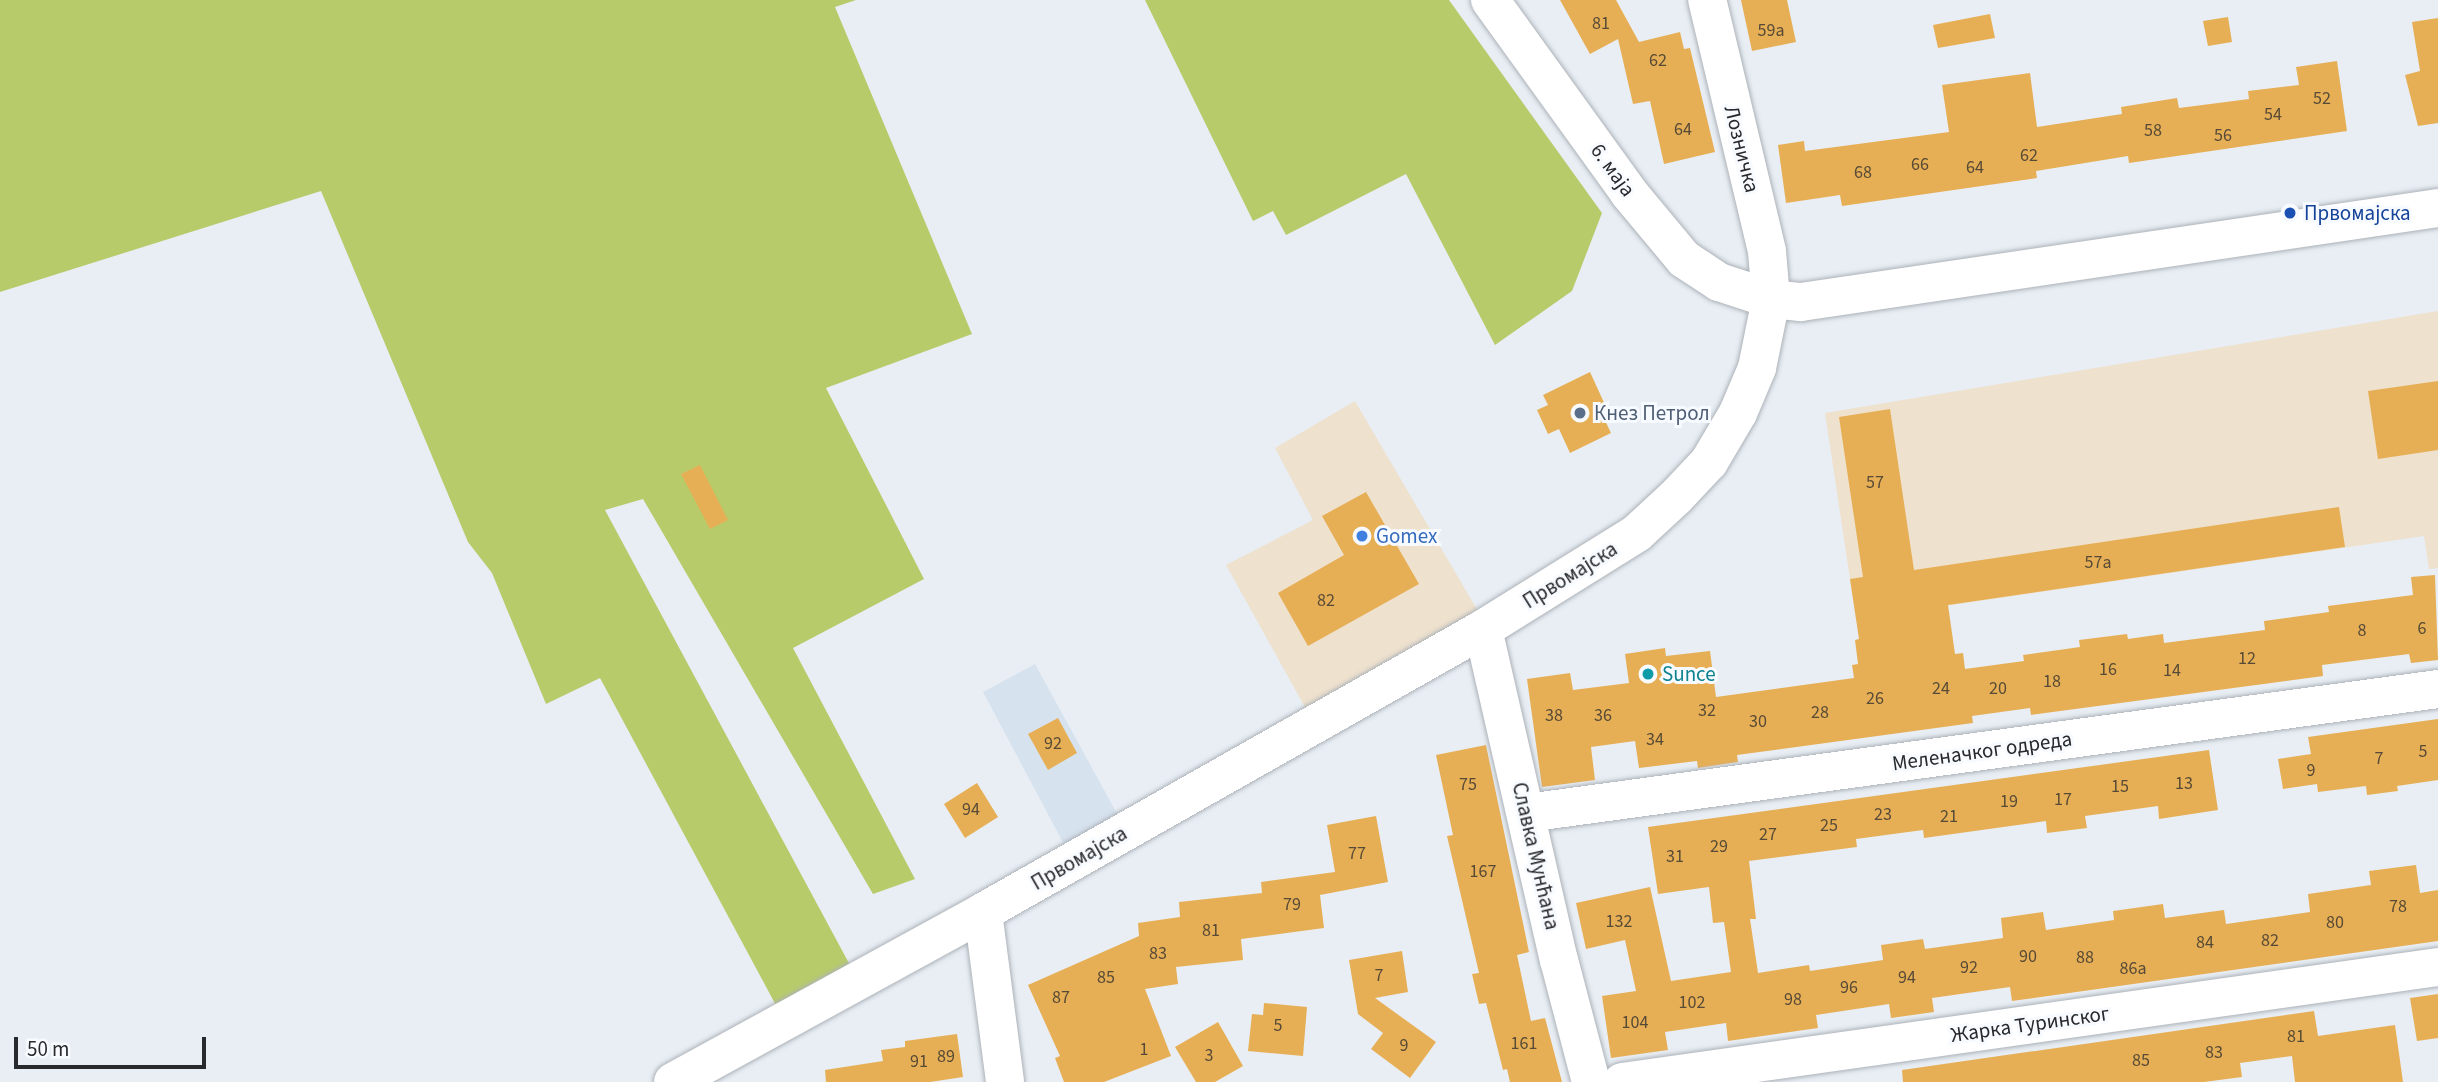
<!DOCTYPE html>
<html>
<head>
<meta charset="utf-8">
<style>
	body { margin:0 }
	#map { position:relative; width:2438px; height:1082px; overflow:hidden; background:#e8eef4; font-family:"Source Sans 3",sans-serif }
	div>[style] { position:absolute }
	[style*='--x'] { left:calc(var(--x)*1px); top:calc(var(--y)*1px); width:calc(var(--w)*1px); rotate:calc(var(--a)*1deg) }
	.commercial>* { inset:0; background:#eee1ce }
	.built>* { inset:0; background:#d7e2ef }
	.green>* { inset:0; background:#b8cb6b }
	.building>* { inset:0; background:#e7af55 }
	.roads { filter:drop-shadow(0 0 2px #acb2b8) drop-shadow(0 0 2px #acb2b8) }
	.minor>* { height:38px; margin:-19px; padding:0 19px; transform-origin:19px; border-radius:19px; background:#fff }
	.dots>* { width:19px; height:19px; translate:-50% -50%; box-sizing:border-box; border:4px solid #f7fbff; border-radius:50% }
	span { translate:-50% -50%; white-space:nowrap; text-align:center; line-height:1.15; -webkit-text-stroke:6px #f7fbff; paint-order:stroke }
	.number-label { font-size:18px; color:#574a36 }
	.number-label span { -webkit-text-stroke-width:0 }
	.street-label { font-size:21px; color:#27292c }
	.transit-label { font-size:21px; color:#164399 }
	.left { translate:0 -50%; text-align:left }
	.service-label { font-size:21px; color:#4e5e75 }
	.shop-label { font-size:21px; color:#366cbe }
	.culture-label { font-size:21px; color:#0d838f }
	.scale { position:absolute; left:14px; top:1037px; width:192px; height:32px; box-sizing:border-box; border:4px solid #27292c; border-top:0; padding-left:9px; font-size:21px; line-height:24px; white-space:nowrap; color:#27292c; -webkit-text-stroke:5px #f7fbff; paint-order:stroke }
</style>
</head>
<body>
<div id="map">
	<div class="commercial">
		<div style="clip-path:polygon(2438px 311px,2438px 568px,2429px 569px,2424px 536px,1856px 619px,1825px 413px)"></div>
		<div style="clip-path:polygon(1355px 401px,1482px 618px,1311px 718px,1226px 565px,1313px 520px,1275px 448px)"></div>
	</div>
	<div class="built">
		<div style="clip-path:polygon(1035px 664px,1120px 819px,1067px 850px,983px 692px)"></div>
	</div>
	<div class="green">
		<div style="clip-path:polygon(0 0,856px 0,835px 7px,972px 334px,826px 388px,924px 579px,793px 648px,915px 879px,873px 894px,643px 499px,605px 510px,851px 967px,779px 1011px,600px 678px,546px 704px,492px 573px,468px 542px,321px 191px,0 292px)"></div>
		<div style="clip-path:polygon(1145px 0,1449px 0,1602px 213px,1572px 291px,1495px 345px,1406px 174px,1286px 235px,1273px 211px,1253px 221px)"></div>
	</div>
	<div class="building">
		<div style="clip-path:polygon(1560px 0,1616px 0,1639px 42px,1680px 32px,1684px 49px,1690px 48px,1715px 152px,1664px 164px,1650px 101px,1633px 104px,1618px 39px,1590px 54px)"></div>
		<div style="clip-path:polygon(1741px 0,1787px 0,1796px 42px,1752px 51px)"></div>
		<div style="clip-path:polygon(1990px 14px,1995px 38px,1938px 48px,1933px 25px)"></div>
		<div style="clip-path:polygon(2228px 17px,2232px 42px,2208px 46px,2203px 21px)"></div>
		<div style="clip-path:polygon(2438px 18px,2438px 123px,2418px 126px,2405px 75px,2420px 71px,2412px 22px)"></div>
		<div style="clip-path:polygon(2337px 61px,2347px 131px,2129px 163px,2128px 156px,2036px 171px,2037px 178px,1842px 206px,1840px 195px,1786px 203px,1778px 145px,1804px 141px,1805px 151px,1949px 132px,1942px 85px,2030px 73px,2037px 127px,2122px 114px,2121px 107px,2177px 98px,2179px 108px,2249px 99px,2248px 91px,2299px 85px,2296px 67px)"></div>
		<div style="clip-path:polygon(1590px 372px,1606px 407px,1600px 410px,1611px 433px,1570px 453px,1559px 429px,1548px 434px,1537px 410px,1548px 405px,1543px 395px)"></div>
		<div style="clip-path:polygon(2438px 381px,2438px 450px,2378px 459px,2368px 391px)"></div>
		<div style="clip-path:polygon(1890px 409px,1914px 570px,2339px 507px,2345px 547px,1948px 605px,1955px 654px,1963px 653px,1965px 669px,2024px 661px,2023px 655px,2080px 647px,2079px 640px,2127px 634px,2128px 639px,2163px 634px,2164px 643px,2265px 630px,2264px 621px,2329px 612px,2328px 606px,2413px 595px,2411px 577px,2435px 575px,2438px 660px,2411px 663px,2409px 654px,2322px 665px,2323px 676px,2031px 715px,2030px 708px,1972px 716px,1973px 723px,1737px 755px,1738px 762px,1698px 768px,1697px 761px,1639px 768px,1635px 741px,1591px 747px,1595px 780px,1542px 787px,1527px 679px,1570px 673px,1573px 690px,1629px 683px,1625px 654px,1665px 648px,1666px 656px,1710px 651px,1716px 697px,1854px 678px,1852px 665px,1858px 664px,1855px 640px,1859px 639px,1850px 579px,1863px 577px,1839px 417px)"></div>
		<div style="clip-path:polygon(700px 465px,728px 520px,710px 529px,681px 474px)"></div>
		<div style="clip-path:polygon(1366px 492px,1419px 584px,1308px 646px,1278px 593px,1344px 555px,1322px 516px)"></div>
		<div style="clip-path:polygon(1058px 718px,1077px 753px,1048px 770px,1028px 734px)"></div>
		<div style="clip-path:polygon(2438px 719px,2438px 780px,2397px 786px,2398px 791px,2367px 795px,2366px 786px,2318px 792px,2317px 784px,2283px 789px,2278px 759px,2311px 754px,2308px 737px)"></div>
		<div style="clip-path:polygon(1486px 745px,1529px 952px,1517px 955px,1531px 1021px,1545px 1018px,1562px 1082px,1510px 1082px,1507px 1069px,1503px 1070px,1486px 1003px,1479px 1004px,1472px 974px,1479px 973px,1447px 836px,1453px 835px,1436px 755px)"></div>
		<div style="clip-path:polygon(2209px 750px,2218px 810px,2159px 819px,2158px 806px,2085px 816px,2087px 828px,2047px 833px,2046px 821px,1924px 838px,1923px 830px,1856px 839px,1857px 847px,1749px 861px,1756px 919px,1750px 919px,1758px 973px,1809px 965px,1810px 971px,1883px 960px,1881px 945px,1923px 939px,1925px 949px,2003px 938px,2001px 918px,2043px 912px,2046px 930px,2114px 920px,2113px 911px,2163px 904px,2165px 918px,2224px 910px,2226px 924px,2310px 912px,2308px 894px,2371px 885px,2369px 871px,2416px 865px,2420px 893px,2438px 890px,2438px 941px,2012px 1001px,2010px 987px,1932px 998px,1934px 1012px,1891px 1018px,1889px 1004px,1816px 1015px,1818px 1028px,1728px 1041px,1726px 1023px,1665px 1032px,1668px 1050px,1611px 1058px,1602px 996px,1636px 991px,1625px 940px,1586px 949px,1576px 903px,1650px 887px,1671px 981px,1731px 972px,1724px 922px,1713px 923px,1709px 887px,1658px 894px,1648px 827px)"></div>
		<div style="clip-path:polygon(977px 783px,998px 817px,965px 838px,944px 804px)"></div>
		<div style="clip-path:polygon(1376px 816px,1388px 882px,1320px 895px,1324px 928px,1241px 939px,1243px 960px,1176px 967px,1178px 984px,1145px 989px,1171px 1056px,1104px 1082px,1064px 1082px,1055px 1058px,1060px 1056px,1028px 985px,1139px 936px,1138px 923px,1180px 917px,1179px 902px,1262px 893px,1261px 882px,1335px 872px,1327px 825px)"></div>
		<div style="clip-path:polygon(1402px 951px,1408px 992px,1375px 998px,1436px 1042px,1410px 1078px,1371px 1049px,1383px 1033px,1358px 1014px,1349px 960px)"></div>
		<div style="clip-path:polygon(2438px 994px,2438px 1038px,2417px 1041px,2410px 998px)"></div>
		<div style="clip-path:polygon(1264px 1003px,1307px 1007px,1303px 1056px,1248px 1051px,1252px 1014px,1263px 1015px)"></div>
		<div style="clip-path:polygon(2314px 1011px,2318px 1036px,2395px 1025px,2403px 1082px,2295px 1082px,2292px 1056px,2240px 1063px,2242px 1077px,2204px 1082px,1903px 1082px,1902px 1070px)"></div>
		<div style="clip-path:polygon(1218px 1022px,1243px 1066px,1215px 1082px,1196px 1082px,1175px 1047px)"></div>
		<div style="clip-path:polygon(957px 1034px,963px 1077px,930px 1082px,826px 1082px,825px 1070px,883px 1061px,881px 1050px,905px 1047px,905px 1041px)"></div>
	</div>
	<div class="roads">
		<div class="minor">
			<div style="--x:1490;--y:0;--w:238;--a:54.2"></div>
			<div style="--x:1629;--y:193;--w:86;--a:50.2"></div>
			<div style="--x:1684;--y:259;--w:42;--a:33.3"></div>
			<div style="--x:1719;--y:282;--w:55;--a:18.1"></div>
			<div style="--x:1771;--y:299;--w:30;--a:6"></div>
			<div style="--x:1801;--y:302;--w:644;--a:-8.39"></div>
			<div style="--x:1483;--y:629;--w:340;--a:77.1"></div>
			<div style="--x:1559;--y:960;--w:126;--a:75.3"></div>
			<div style="--x:1527;--y:813;--w:919;--a:-7.75"></div>
			<div style="--x:983;--y:912;--w:171;--a:82.6"></div>
			<div style="--x:673;--y:1082;--w:354;--a:-28.7"></div>
			<div style="--x:983;--y:912;--w:575;--a:-29.51"></div>
			<div style="--x:1483;--y:629;--w:181;--a:-31.9"></div>
			<div style="--x:1637;--y:533;--w:53;--a:-42.7"></div>
			<div style="--x:1676;--y:497;--w:48;--a:-46.7"></div>
			<div style="--x:1709;--y:462;--w:57;--a:-59.4"></div>
			<div style="--x:1738;--y:413;--w:49;--a:-67.1"></div>
			<div style="--x:1757;--y:368;--w:70;--a:-78.5"></div>
			<div style="--x:1771;--y:299;--w:48;--a:-94.8"></div>
			<div style="--x:1767;--y:251;--w:258;--a:-103.4"></div>
			<div style="--x:1622;--y:1082;--w:824;--a:-8.02"></div>
		</div>
	</div>
	<div class="dots">
		<div style="left:2290px;top:213px;background:#1a4fb4"></div>
		<div style="left:1580px;top:413px;background:#5c6f8a"></div>
		<div style="left:1362px;top:536px;background:#3f7fe0"></div>
		<div style="left:1648px;top:674px;background:#0f9aa8"></div>
	</div>
	<div class="number-label">
		<span style="left:1601px;top:24px">81</span>
		<span style="left:1771px;top:31px">59a</span>
		<span style="left:1658px;top:61px">62</span>
		<span style="left:2322px;top:99px">52</span>
		<span style="left:2273px;top:115px">54</span>
		<span style="left:1683px;top:130px">64</span>
		<span style="left:2153px;top:131px">58</span>
		<span style="left:2223px;top:136px">56</span>
		<span style="left:2029px;top:156px">62</span>
		<span style="left:1920px;top:165px">66</span>
		<span style="left:1975px;top:168px">64</span>
		<span style="left:1863px;top:173px">68</span>
		<span style="left:1875px;top:483px">57</span>
		<span style="left:2098px;top:563px">57a</span>
		<span style="left:1326px;top:601px">82</span>
		<span style="left:2422px;top:629px">6</span>
		<span style="left:2362px;top:631px">8</span>
		<span style="left:2247px;top:659px">12</span>
		<span style="left:2108px;top:670px">16</span>
		<span style="left:2172px;top:671px">14</span>
		<span style="left:2052px;top:682px">18</span>
		<span style="left:1941px;top:689px">24</span>
		<span style="left:1998px;top:689px">20</span>
		<span style="left:1875px;top:699px">26</span>
		<span style="left:1707px;top:711px">32</span>
		<span style="left:1820px;top:713px">28</span>
		<span style="left:1554px;top:716px">38</span>
		<span style="left:1603px;top:716px">36</span>
		<span style="left:1758px;top:722px">30</span>
		<span style="left:1655px;top:740px">34</span>
		<span style="left:1053px;top:744px">92</span>
		<span style="left:2423px;top:752px">5</span>
		<span style="left:2379px;top:759px">7</span>
		<span style="left:2311px;top:771px">9</span>
		<span style="left:2184px;top:784px">13</span>
		<span style="left:1468px;top:785px">75</span>
		<span style="left:2120px;top:787px">15</span>
		<span style="left:2063px;top:800px">17</span>
		<span style="left:2009px;top:802px">19</span>
		<span style="left:971px;top:810px">94</span>
		<span style="left:1883px;top:815px">23</span>
		<span style="left:1949px;top:817px">21</span>
		<span style="left:1829px;top:826px">25</span>
		<span style="left:1768px;top:835px">27</span>
		<span style="left:1719px;top:847px">29</span>
		<span style="left:1357px;top:854px">77</span>
		<span style="left:1675px;top:857px">31</span>
		<span style="left:1483px;top:872px">167</span>
		<span style="left:1292px;top:905px">79</span>
		<span style="left:2398px;top:907px">78</span>
		<span style="left:1619px;top:922px">132</span>
		<span style="left:2335px;top:923px">80</span>
		<span style="left:1211px;top:931px">81</span>
		<span style="left:2270px;top:941px">82</span>
		<span style="left:2205px;top:943px">84</span>
		<span style="left:1158px;top:954px">83</span>
		<span style="left:2028px;top:957px">90</span>
		<span style="left:2085px;top:958px">88</span>
		<span style="left:1969px;top:968px">92</span>
		<span style="left:2133px;top:969px">86a</span>
		<span style="left:1379px;top:976px">7</span>
		<span style="left:1106px;top:978px">85</span>
		<span style="left:1907px;top:978px">94</span>
		<span style="left:1849px;top:988px">96</span>
		<span style="left:1061px;top:998px">87</span>
		<span style="left:1793px;top:1000px">98</span>
		<span style="left:1692px;top:1003px">102</span>
		<span style="left:1635px;top:1023px">104</span>
		<span style="left:1278px;top:1026px">5</span>
		<span style="left:2296px;top:1037px">81</span>
		<span style="left:1524px;top:1044px">161</span>
		<span style="left:1404px;top:1046px">9</span>
		<span style="left:1144px;top:1050px">1</span>
		<span style="left:2214px;top:1053px">83</span>
		<span style="left:1209px;top:1056px">3</span>
		<span style="left:946px;top:1057px">89</span>
		<span style="left:2141px;top:1061px">85</span>
		<span style="left:919px;top:1062px">91</span>
	</div>
	<div class="street-label">
		<span style="left:1742px;top:149px;rotate:76deg">Лозничка</span>
		<span style="left:1613px;top:170px;rotate:54deg">6. маја</span>
		<span style="left:1570px;top:575px;rotate:-32deg">Првомајска</span>
		<span style="left:1982px;top:751px;rotate:-8deg">Меленачког одреда</span>
		<span style="left:1536px;top:856px;rotate:77deg">Славка Мунћана</span>
		<span style="left:1079px;top:858px;rotate:-30deg">Првомајска</span>
		<span style="left:2030px;top:1024px;rotate:-8deg">Жарка Туринског</span>
	</div>
	<div class="transit-label">
		<span class="left" style="left:2304px;top:213px">Првомајска</span>
	</div>
	<div class="service-label">
		<span class="left" style="left:1594px;top:413px">Кнез Петрол</span>
	</div>
	<div class="shop-label">
		<span class="left" style="left:1376px;top:536px">Gomex</span>
	</div>
	<div class="culture-label">
		<span class="left" style="left:1662px;top:674px">Sunce</span>
	</div>
	<div class="scale">50 m</div>
</div>
</body>
</html>
